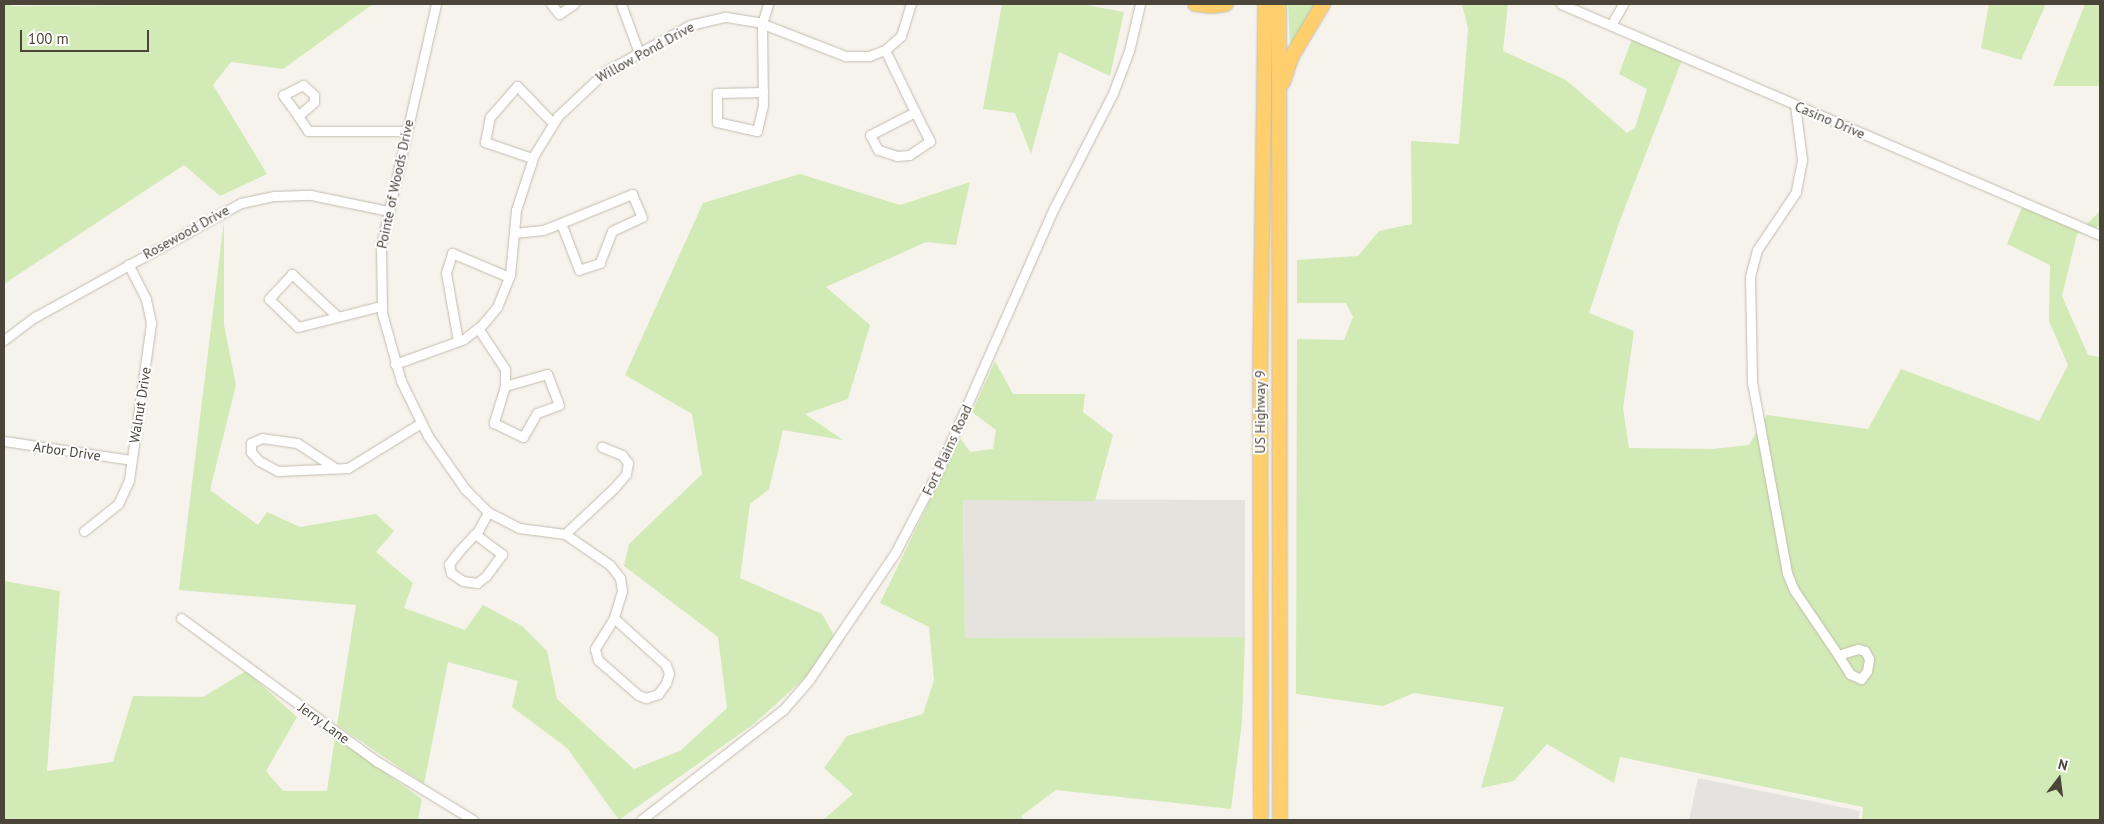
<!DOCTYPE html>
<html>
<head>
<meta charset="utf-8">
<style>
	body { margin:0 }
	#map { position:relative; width:2104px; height:824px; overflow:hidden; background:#f6f3ec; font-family:"PT Sans",sans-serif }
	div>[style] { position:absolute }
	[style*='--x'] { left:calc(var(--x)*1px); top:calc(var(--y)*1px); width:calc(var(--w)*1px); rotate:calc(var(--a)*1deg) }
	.industrial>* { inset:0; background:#e6e2dd }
	.green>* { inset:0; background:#d2eab5 }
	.parking>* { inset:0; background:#e5e3e0 }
	.roads { filter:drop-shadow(0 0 1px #c2bbae) drop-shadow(0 0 1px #c2bbae) }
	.minor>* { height:9px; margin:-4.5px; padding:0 4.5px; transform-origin:4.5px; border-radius:4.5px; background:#fff }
	.highway>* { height:14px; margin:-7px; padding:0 7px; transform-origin:7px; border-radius:7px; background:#ffcf6e }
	span { translate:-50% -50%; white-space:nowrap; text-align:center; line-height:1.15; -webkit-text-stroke:4px #fff; paint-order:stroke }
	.street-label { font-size:14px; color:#4b4439 }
	.frame { position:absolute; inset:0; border:5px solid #4b4439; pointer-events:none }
	.north { position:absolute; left:2034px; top:754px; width:50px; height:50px; -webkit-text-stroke:4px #fff; paint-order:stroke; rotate:15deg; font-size:14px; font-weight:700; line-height:20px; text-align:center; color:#4b4439 }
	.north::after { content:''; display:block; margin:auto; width:18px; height:22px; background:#4b4439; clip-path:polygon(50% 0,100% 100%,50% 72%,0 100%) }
	.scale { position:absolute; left:20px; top:30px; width:129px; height:22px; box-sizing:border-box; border:2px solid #4b4439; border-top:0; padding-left:6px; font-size:15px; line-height:18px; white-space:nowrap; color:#4b4439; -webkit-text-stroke:4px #fff; paint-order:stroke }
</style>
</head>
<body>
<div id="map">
	<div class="industrial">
		<div style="clip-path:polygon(963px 499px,1245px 500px,1245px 637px,965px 638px)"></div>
	</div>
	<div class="green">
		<div style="clip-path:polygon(4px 4px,13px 6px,373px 4px,283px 69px,231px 62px,213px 85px,267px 174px,220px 196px,184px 165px,4px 284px)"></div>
		<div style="clip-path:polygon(1002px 4px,1081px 4px,1124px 12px,1110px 76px,1059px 52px,1031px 154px,1015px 113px,983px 109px)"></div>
		<div style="clip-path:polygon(1288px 4px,1317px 4px,1291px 44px,1290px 44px)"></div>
		<div style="clip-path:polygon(1462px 4px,1508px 4px,1503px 51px,1566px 80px,1627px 133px,1635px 128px,1647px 89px,1619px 74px,1632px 39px,1682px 60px,1619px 223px,1589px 313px,1634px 331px,1623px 408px,1629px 448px,1713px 449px,1749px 445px,1767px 415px,1868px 429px,1901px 369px,2039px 421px,2068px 365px,2049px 321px,2050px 265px,2007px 244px,2024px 202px,2084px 227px,2100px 211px,2100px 226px,2077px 234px,2062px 296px,2088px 355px,2100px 357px,2100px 820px,1862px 820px,1863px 807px,1620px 757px,1614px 783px,1547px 744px,1514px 781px,1481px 788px,1504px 707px,1414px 693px,1383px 706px,1296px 694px,1297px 339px,1344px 340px,1353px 317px,1346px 303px,1297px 303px,1297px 260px,1358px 256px,1379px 231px,1412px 224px,1411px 141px,1459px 144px,1468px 29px)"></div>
		<div style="clip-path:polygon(1989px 4px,2046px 4px,2021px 60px,1981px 48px)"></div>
		<div style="clip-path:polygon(2085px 4px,2100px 4px,2100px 86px,2053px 86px)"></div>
		<div style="clip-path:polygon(800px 174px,900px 205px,970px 182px,956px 245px,926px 242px,826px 287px,870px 325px,848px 399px,805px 414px,843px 440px,783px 430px,769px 489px,750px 504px,740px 578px,822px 614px,840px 646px,755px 723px,619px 820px,567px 748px,512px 707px,518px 681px,448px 662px,424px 784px,337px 725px,356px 605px,179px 590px,224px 221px,224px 325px,236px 385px,210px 490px,258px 525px,267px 512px,300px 527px,376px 514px,394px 531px,376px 552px,413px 583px,404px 608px,465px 630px,483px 605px,522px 626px,547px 651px,557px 699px,634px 769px,680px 751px,727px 708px,718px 637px,624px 566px,629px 544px,702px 474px,692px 414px,625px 375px,703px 203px)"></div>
		<div style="clip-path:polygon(995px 361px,1013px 394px,1085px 394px,1083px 412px,1113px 435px,1095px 501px,963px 500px,965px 638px,1245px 637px,1242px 722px,1231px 809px,1056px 790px,1021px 816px,1024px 820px,823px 820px,853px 794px,824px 768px,847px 736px,923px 714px,934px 680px,929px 627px,880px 603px,960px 438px,970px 452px,993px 449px,996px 430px,972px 412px)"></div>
		<div style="clip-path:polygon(4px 581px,60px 591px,47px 771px,113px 762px,133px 696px,203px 697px,246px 671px,297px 717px,266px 771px,283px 791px,327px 791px,335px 737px,422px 799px,418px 820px,4px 820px)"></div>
	</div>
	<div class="parking">
		<div style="clip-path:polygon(1698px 778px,1860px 811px,1858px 820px,1689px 820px)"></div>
	</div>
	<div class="roads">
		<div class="minor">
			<div style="--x:436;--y:4;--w:248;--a:102.8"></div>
			<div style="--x:381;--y:246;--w:67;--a:89.1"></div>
			<div style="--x:382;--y:313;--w:71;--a:74.4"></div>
			<div style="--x:401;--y:381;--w:61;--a:63.9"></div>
			<div style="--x:428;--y:436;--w:65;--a:55.1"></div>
			<div style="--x:465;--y:489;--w:33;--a:45"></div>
			<div style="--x:488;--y:512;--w:35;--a:27"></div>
			<div style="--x:519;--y:528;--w:46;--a:7.4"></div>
			<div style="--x:565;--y:534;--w:67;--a:-43.2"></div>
			<div style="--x:614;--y:488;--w:18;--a:-49"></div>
			<div style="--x:626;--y:474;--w:11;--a:-80"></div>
			<div style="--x:628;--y:463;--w:10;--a:-127"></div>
			<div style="--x:622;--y:455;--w:22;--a:-158"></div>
			<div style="--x:551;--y:4;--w:13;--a:51"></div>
			<div style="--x:559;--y:14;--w:18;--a:-34"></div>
			<div style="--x:621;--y:4;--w:52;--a:69.8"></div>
			<div style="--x:1561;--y:4;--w:586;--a:23.2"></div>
			<div style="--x:1611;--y:25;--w:24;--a:-60"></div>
			<div style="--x:885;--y:50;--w:69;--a:64.2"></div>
			<div style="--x:915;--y:112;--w:33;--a:63"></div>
			<div style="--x:930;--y:141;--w:25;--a:146"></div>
			<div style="--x:909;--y:155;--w:12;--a:175"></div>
			<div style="--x:897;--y:156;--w:20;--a:-162"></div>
			<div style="--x:878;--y:150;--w:17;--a:-118"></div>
			<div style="--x:870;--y:135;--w:51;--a:-27.1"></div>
			<div style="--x:763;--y:92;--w:46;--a:178.8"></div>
			<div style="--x:717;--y:93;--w:29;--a:90"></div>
			<div style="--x:717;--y:122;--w:41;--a:12.7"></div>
			<div style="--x:757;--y:131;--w:27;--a:-77"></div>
			<div style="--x:763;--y:105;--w:81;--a:-90.7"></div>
			<div style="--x:762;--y:24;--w:21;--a:-73"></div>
			<div style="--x:1795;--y:105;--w:55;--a:82.7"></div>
			<div style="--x:1802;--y:160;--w:33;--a:101"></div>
			<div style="--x:1796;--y:192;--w:70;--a:123.9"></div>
			<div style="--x:1757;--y:250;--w:28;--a:105"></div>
			<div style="--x:1750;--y:277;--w:105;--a:88.9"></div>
			<div style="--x:1752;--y:382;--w:194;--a:79.6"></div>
			<div style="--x:1787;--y:573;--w:18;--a:68"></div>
			<div style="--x:1794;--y:590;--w:78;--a:55.9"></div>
			<div style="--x:298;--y:116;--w:21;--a:-41"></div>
			<div style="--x:314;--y:102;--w:7;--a:-90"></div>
			<div style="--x:314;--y:95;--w:15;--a:-138"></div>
			<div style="--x:303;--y:85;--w:22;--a:153"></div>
			<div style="--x:283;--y:95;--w:26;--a:54"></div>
			<div style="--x:298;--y:116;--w:18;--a:56"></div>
			<div style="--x:308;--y:131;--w:99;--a:0"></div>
			<div style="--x:532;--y:158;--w:50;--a:-161.2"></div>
			<div style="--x:485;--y:142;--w:25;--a:-79"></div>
			<div style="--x:490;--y:117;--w:41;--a:-48.9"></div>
			<div style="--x:517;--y:86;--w:52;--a:45.8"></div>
			<div style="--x:514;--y:233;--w:29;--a:-6"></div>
			<div style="--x:543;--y:230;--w:19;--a:-21"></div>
			<div style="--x:561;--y:223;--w:77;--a:-22.2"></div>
			<div style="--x:632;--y:194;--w:25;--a:67"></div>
			<div style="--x:642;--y:217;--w:33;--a:155"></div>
			<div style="--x:612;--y:231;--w:34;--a:111"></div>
			<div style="--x:600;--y:263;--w:22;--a:162"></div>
			<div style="--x:579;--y:270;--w:50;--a:-111"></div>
			<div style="--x:337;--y:316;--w:62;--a:-137"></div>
			<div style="--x:292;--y:274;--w:34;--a:133"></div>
			<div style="--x:269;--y:299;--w:40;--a:44"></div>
			<div style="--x:298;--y:327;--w:86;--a:-14.2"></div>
			<div style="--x:478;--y:328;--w:49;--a:56.6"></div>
			<div style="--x:505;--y:369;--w:17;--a:90"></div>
			<div style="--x:505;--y:386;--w:39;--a:107"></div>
			<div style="--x:494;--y:423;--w:32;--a:26"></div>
			<div style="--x:523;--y:437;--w:28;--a:-60"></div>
			<div style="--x:537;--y:413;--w:23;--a:-20"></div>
			<div style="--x:559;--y:405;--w:33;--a:-111"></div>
			<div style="--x:547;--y:374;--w:44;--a:164.1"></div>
			<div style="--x:4;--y:340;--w:39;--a:-37"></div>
			<div style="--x:35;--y:317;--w:235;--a:-29"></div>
			<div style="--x:241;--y:203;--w:35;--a:-12"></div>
			<div style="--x:275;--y:196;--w:36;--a:-2"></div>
			<div style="--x:311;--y:195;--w:79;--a:11.7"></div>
			<div style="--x:458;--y:341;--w:69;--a:-100"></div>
			<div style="--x:446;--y:273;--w:21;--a:-73"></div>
			<div style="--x:452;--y:253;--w:62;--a:22.8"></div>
			<div style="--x:395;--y:364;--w:73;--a:-19.9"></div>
			<div style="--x:464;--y:339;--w:23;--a:-38"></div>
			<div style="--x:482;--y:325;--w:23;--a:-50"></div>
			<div style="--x:497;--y:307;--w:35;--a:-68"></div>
			<div style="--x:510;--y:275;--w:65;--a:-84.7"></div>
			<div style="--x:516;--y:210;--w:58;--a:-71.9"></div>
			<div style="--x:534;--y:155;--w:46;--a:-58.4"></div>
			<div style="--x:558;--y:116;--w:66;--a:-43.2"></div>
			<div style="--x:606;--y:71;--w:96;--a:-28.7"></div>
			<div style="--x:690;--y:25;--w:37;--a:-13"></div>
			<div style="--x:726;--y:17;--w:32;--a:9"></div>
			<div style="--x:758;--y:22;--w:93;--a:21.3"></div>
			<div style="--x:845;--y:56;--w:24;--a:0"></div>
			<div style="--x:869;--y:56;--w:17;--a:-21"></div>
			<div style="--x:885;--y:50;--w:21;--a:-41"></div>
			<div style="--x:901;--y:36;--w:34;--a:-73"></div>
			<div style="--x:4;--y:441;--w:128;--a:8.5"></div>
			<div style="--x:335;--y:468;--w:45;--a:-146.7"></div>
			<div style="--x:297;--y:443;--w:35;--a:-172"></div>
			<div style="--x:262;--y:438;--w:12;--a:156"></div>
			<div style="--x:251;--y:443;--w:9;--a:90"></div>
			<div style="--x:251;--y:452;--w:12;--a:48"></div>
			<div style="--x:259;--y:461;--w:21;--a:28"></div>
			<div style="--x:278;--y:471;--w:70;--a:-2.5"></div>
			<div style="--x:348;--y:468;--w:86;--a:-31.7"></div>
			<div style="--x:84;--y:531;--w:43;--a:-38.5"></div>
			<div style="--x:118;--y:504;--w:26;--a:-65"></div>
			<div style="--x:129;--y:480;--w:159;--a:-82"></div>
			<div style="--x:151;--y:323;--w:25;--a:-102"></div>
			<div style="--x:146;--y:299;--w:39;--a:-117"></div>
			<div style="--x:475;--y:534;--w:34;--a:37"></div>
			<div style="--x:502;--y:554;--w:27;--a:126"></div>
			<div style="--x:486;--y:576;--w:11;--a:142"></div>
			<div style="--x:477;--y:583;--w:14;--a:-172"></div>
			<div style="--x:463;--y:581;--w:14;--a:-146"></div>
			<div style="--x:451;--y:573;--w:9;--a:-103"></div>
			<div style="--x:449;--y:564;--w:16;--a:-52"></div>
			<div style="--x:459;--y:551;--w:23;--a:-47"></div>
			<div style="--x:475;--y:534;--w:4;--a:-45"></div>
			<div style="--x:478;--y:531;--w:21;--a:-62"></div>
			<div style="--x:565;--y:534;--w:55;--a:34.6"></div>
			<div style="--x:610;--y:565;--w:16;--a:52"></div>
			<div style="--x:620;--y:578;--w:13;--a:81"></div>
			<div style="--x:622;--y:591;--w:28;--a:107"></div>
			<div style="--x:614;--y:618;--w:36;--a:122"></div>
			<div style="--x:595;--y:649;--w:11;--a:75"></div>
			<div style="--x:598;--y:660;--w:53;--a:41.2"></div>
			<div style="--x:638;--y:695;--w:9;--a:21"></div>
			<div style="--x:646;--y:698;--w:13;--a:-18"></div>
			<div style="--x:658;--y:694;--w:14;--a:-54"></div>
			<div style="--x:666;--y:683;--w:10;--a:-73"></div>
			<div style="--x:669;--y:673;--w:9;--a:-111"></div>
			<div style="--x:666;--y:665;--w:70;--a:-137.9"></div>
			<div style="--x:181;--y:618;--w:244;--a:36.2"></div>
			<div style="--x:378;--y:762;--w:111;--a:31.4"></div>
			<div style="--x:1858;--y:649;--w:7;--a:16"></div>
			<div style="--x:1865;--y:651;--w:9;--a:63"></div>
			<div style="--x:1869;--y:659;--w:12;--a:99"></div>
			<div style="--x:1867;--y:671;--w:10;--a:127"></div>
			<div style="--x:1861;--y:679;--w:12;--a:-156"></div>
			<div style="--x:1850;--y:674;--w:22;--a:-122"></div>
			<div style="--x:1838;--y:655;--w:21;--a:-17"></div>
			<div style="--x:641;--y:820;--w:180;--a:-37.8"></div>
			<div style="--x:783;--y:710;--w:40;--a:-49"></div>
			<div style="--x:809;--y:680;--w:153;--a:-55.9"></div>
			<div style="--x:895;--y:553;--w:90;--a:-62.3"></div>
			<div style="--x:937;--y:473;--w:290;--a:-66.2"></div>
			<div style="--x:1054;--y:208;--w:129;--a:-62.8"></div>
			<div style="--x:1113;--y:93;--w:45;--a:-69.1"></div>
			<div style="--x:1129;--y:51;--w:48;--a:-76.8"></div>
		</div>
		<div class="highway">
			<div style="--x:1195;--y:4;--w:17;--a:7"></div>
			<div style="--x:1212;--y:6;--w:14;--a:-8"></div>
			<div style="--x:1279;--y:4;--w:816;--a:89.93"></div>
			<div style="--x:1283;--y:82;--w:28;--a:-71"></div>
			<div style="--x:1292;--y:56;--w:61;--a:-59.2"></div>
			<div style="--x:1261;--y:820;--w:435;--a:-90.1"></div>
			<div style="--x:1260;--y:385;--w:381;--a:-89.2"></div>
		</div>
	</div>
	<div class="street-label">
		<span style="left:645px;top:52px;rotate:-29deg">Willow Pond Drive</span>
		<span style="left:1830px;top:120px;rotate:23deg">Casino Drive</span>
		<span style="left:395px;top:184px;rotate:-78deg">Pointe of Woods Drive</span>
		<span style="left:186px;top:232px;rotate:-29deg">Rosewood Drive</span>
		<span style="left:140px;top:405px;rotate:-81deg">Walnut Drive</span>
		<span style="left:1260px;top:412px;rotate:-90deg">US Highway 9</span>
		<span style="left:947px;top:450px;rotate:-65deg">Fort Plains Road</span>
		<span style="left:67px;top:451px;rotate:8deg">Arbor Drive</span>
		<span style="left:324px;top:723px;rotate:36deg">Jerry Lane</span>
	</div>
	<div class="frame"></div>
	<div class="north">N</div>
	<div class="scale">100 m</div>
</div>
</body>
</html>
